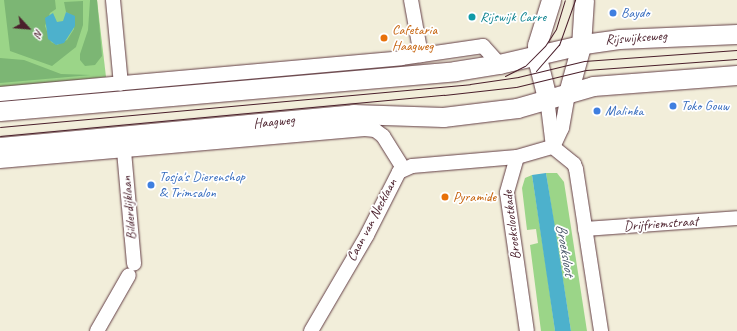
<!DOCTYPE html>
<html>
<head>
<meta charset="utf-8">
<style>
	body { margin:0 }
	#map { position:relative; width:737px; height:331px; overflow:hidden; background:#f2eeda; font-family:Caveat,sans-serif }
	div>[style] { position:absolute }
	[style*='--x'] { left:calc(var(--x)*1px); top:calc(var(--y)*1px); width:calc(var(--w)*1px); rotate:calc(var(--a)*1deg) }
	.green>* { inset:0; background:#9bd588 }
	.forest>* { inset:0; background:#7cb674 }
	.water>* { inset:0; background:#4db1cc }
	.roads { filter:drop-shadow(0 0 1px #633e45) drop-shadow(0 0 1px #633e45) }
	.street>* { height:14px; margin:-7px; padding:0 7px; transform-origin:7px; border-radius:7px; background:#fff }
	.secondary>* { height:19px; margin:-9.5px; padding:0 9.5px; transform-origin:9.5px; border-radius:9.5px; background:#fff }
	.tram>* { height:1px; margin:-0.5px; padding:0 0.5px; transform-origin:0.5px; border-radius:0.5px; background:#4a1f2b }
	.dots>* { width:11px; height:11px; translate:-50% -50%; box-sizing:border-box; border:2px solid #fff; border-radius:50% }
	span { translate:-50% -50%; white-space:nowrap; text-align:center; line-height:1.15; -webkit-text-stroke:3.5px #fff; paint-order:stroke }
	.shop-label { font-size:14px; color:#366cbe }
	.left { translate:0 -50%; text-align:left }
	.culture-label { font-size:14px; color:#0d838f }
	.food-label { font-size:14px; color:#c56008 }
	.street-label { font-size:14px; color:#4a1f2b }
	.water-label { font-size:15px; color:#4b596b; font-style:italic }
	.north { position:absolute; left:8px; top:8px; width:40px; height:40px; -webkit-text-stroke:3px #fff; paint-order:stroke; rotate:116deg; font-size:11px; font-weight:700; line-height:16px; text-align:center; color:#4a1f2b }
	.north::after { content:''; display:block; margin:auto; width:14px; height:18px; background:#4a1f2b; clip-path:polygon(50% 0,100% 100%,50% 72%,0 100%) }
</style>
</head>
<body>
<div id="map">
	<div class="green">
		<div style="clip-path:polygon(0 0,97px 0,106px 77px,0 88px)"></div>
		<div style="clip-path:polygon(546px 173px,557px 173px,564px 182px,587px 331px,571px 331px)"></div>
		<div style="clip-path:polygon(532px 175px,547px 273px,555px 331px,541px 331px,530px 245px,538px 243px,536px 229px,527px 230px,522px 188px,525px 178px)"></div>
	</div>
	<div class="forest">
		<div style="clip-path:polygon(4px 0,55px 0,56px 9px,50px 13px,45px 26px,51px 42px,57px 45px,67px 40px,74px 29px,75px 17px,66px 12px,64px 2px,83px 1px,83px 25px,76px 47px,52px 66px,10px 51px)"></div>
		<div style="clip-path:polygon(90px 0,97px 0,102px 56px,95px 65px,85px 66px,80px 60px,80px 54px,88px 30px)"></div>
		<div style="clip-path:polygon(0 58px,24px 60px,61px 74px,91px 75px,0 83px)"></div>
	</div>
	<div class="water">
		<div style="clip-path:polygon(66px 12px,75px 16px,75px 26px,64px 43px,56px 45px,48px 39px,45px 18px,53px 13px,57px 22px,63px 21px)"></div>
		<div style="clip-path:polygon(546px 173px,555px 227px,571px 331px,555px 331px,532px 175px)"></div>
	</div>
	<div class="roads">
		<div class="street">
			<div style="--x:113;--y:0;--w:84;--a:84.6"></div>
			<div style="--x:411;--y:0;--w:56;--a:79.7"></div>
			<div style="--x:0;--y:94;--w:403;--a:-5.1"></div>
			<div style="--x:401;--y:58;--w:83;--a:-8.3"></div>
			<div style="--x:483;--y:46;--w:24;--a:48"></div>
			<div style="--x:547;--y:98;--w:49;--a:83"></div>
			<div style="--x:553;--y:147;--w:27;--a:39"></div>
			<div style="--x:574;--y:164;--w:5;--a:68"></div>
			<div style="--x:576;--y:169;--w:164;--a:81.2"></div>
			<div style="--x:124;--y:151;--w:113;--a:84.9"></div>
			<div style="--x:517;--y:157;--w:37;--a:106"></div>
			<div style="--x:507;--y:193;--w:139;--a:81.8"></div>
			<div style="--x:0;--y:161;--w:366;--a:-5"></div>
			<div style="--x:365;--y:129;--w:10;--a:6"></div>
			<div style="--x:375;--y:130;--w:10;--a:37"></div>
			<div style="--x:383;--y:136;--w:39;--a:58"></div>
			<div style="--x:585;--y:229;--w:152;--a:-4.1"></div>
			<div style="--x:97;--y:331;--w:64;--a:-60.3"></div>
			<div style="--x:311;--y:331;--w:111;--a:-59.7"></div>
			<div style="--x:367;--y:235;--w:71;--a:-63.1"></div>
			<div style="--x:399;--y:172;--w:14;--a:-25"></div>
			<div style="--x:412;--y:166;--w:105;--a:-4.9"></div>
			<div style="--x:517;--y:157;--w:37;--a:-16"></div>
			<div style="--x:553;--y:147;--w:21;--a:-65"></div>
			<div style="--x:562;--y:128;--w:36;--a:-80"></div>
		</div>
		<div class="secondary">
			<div style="--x:568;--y:93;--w:49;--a:-74.5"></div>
			<div style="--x:581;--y:46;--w:46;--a:-86.3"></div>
			<div style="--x:547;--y:98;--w:36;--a:-104"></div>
			<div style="--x:538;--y:63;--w:18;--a:-93"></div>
			<div style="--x:537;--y:45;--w:47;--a:-72.7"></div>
			<div style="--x:0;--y:111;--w:457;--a:-5"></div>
			<div style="--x:455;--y:71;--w:45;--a:-9"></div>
			<div style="--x:499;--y:64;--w:87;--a:-13.2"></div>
			<div style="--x:584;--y:44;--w:35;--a:-8"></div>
			<div style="--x:619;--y:39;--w:118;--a:-2.4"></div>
			<div style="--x:0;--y:147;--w:355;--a:-5.3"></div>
			<div style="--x:353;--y:114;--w:90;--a:1.9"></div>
			<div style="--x:443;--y:117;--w:75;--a:-6.9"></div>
			<div style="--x:517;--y:108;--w:79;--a:-16.1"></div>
			<div style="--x:593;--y:86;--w:144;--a:-4.4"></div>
		</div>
	</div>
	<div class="tram">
		<div style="--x:536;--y:71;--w:35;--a:-49"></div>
		<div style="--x:559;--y:45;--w:48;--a:-70.4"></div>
		<div style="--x:505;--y:76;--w:22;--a:-27"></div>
		<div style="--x:525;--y:66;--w:28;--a:-45"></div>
		<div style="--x:545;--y:46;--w:20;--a:-57"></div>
		<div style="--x:556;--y:29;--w:30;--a:-73"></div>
		<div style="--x:0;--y:127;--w:472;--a:-5.2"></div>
		<div style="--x:470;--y:84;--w:49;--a:-8.3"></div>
		<div style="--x:518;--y:77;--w:68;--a:-13.6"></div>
		<div style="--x:584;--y:61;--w:153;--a:-4.1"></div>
		<div style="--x:0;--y:136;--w:446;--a:-5.3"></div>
		<div style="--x:444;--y:95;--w:72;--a:-6.3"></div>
		<div style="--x:516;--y:87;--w:72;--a:-13.7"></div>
		<div style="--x:586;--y:70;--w:151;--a:-4.2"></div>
	</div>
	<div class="dots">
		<div style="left:613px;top:13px;background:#3f7fe0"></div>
		<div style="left:472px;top:17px;background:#0f9aa8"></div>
		<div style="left:384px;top:38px;background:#e8710a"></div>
		<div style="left:673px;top:106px;background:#3f7fe0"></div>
		<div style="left:597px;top:111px;background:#3f7fe0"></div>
		<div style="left:151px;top:185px;background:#3f7fe0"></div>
		<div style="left:445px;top:197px;background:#e8710a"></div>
	</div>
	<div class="shop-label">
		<span class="left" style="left:621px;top:13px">Baydo</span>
		<span class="left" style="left:681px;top:106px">Toko Gouw</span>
		<span class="left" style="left:605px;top:111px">Malinka</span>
		<span class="left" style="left:159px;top:185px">Tosja's Dierenshop<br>&amp; Trimsalon</span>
	</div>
	<div class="culture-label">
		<span class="left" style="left:480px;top:17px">Rijswijk Carre</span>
	</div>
	<div class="food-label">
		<span class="left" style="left:392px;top:38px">Cafetaria<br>Haagweg</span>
		<span class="left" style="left:453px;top:197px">Pyramide</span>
	</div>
	<div class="street-label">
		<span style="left:636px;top:38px;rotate:-4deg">Rijswijkseweg</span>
		<span style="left:274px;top:122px;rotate:-6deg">Haagweg</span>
		<span style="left:129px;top:208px;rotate:-95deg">Bilderdijklaan</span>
		<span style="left:372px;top:220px;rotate:-62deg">Caan van Necklaan</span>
		<span style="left:661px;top:224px;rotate:-4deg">Drijfriemstraat</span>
		<span style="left:512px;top:225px;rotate:-97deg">Broekslootkade</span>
	</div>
	<div class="water-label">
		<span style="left:565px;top:250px;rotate:80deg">Broeksloot</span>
	</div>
	<div class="north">N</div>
</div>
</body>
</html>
